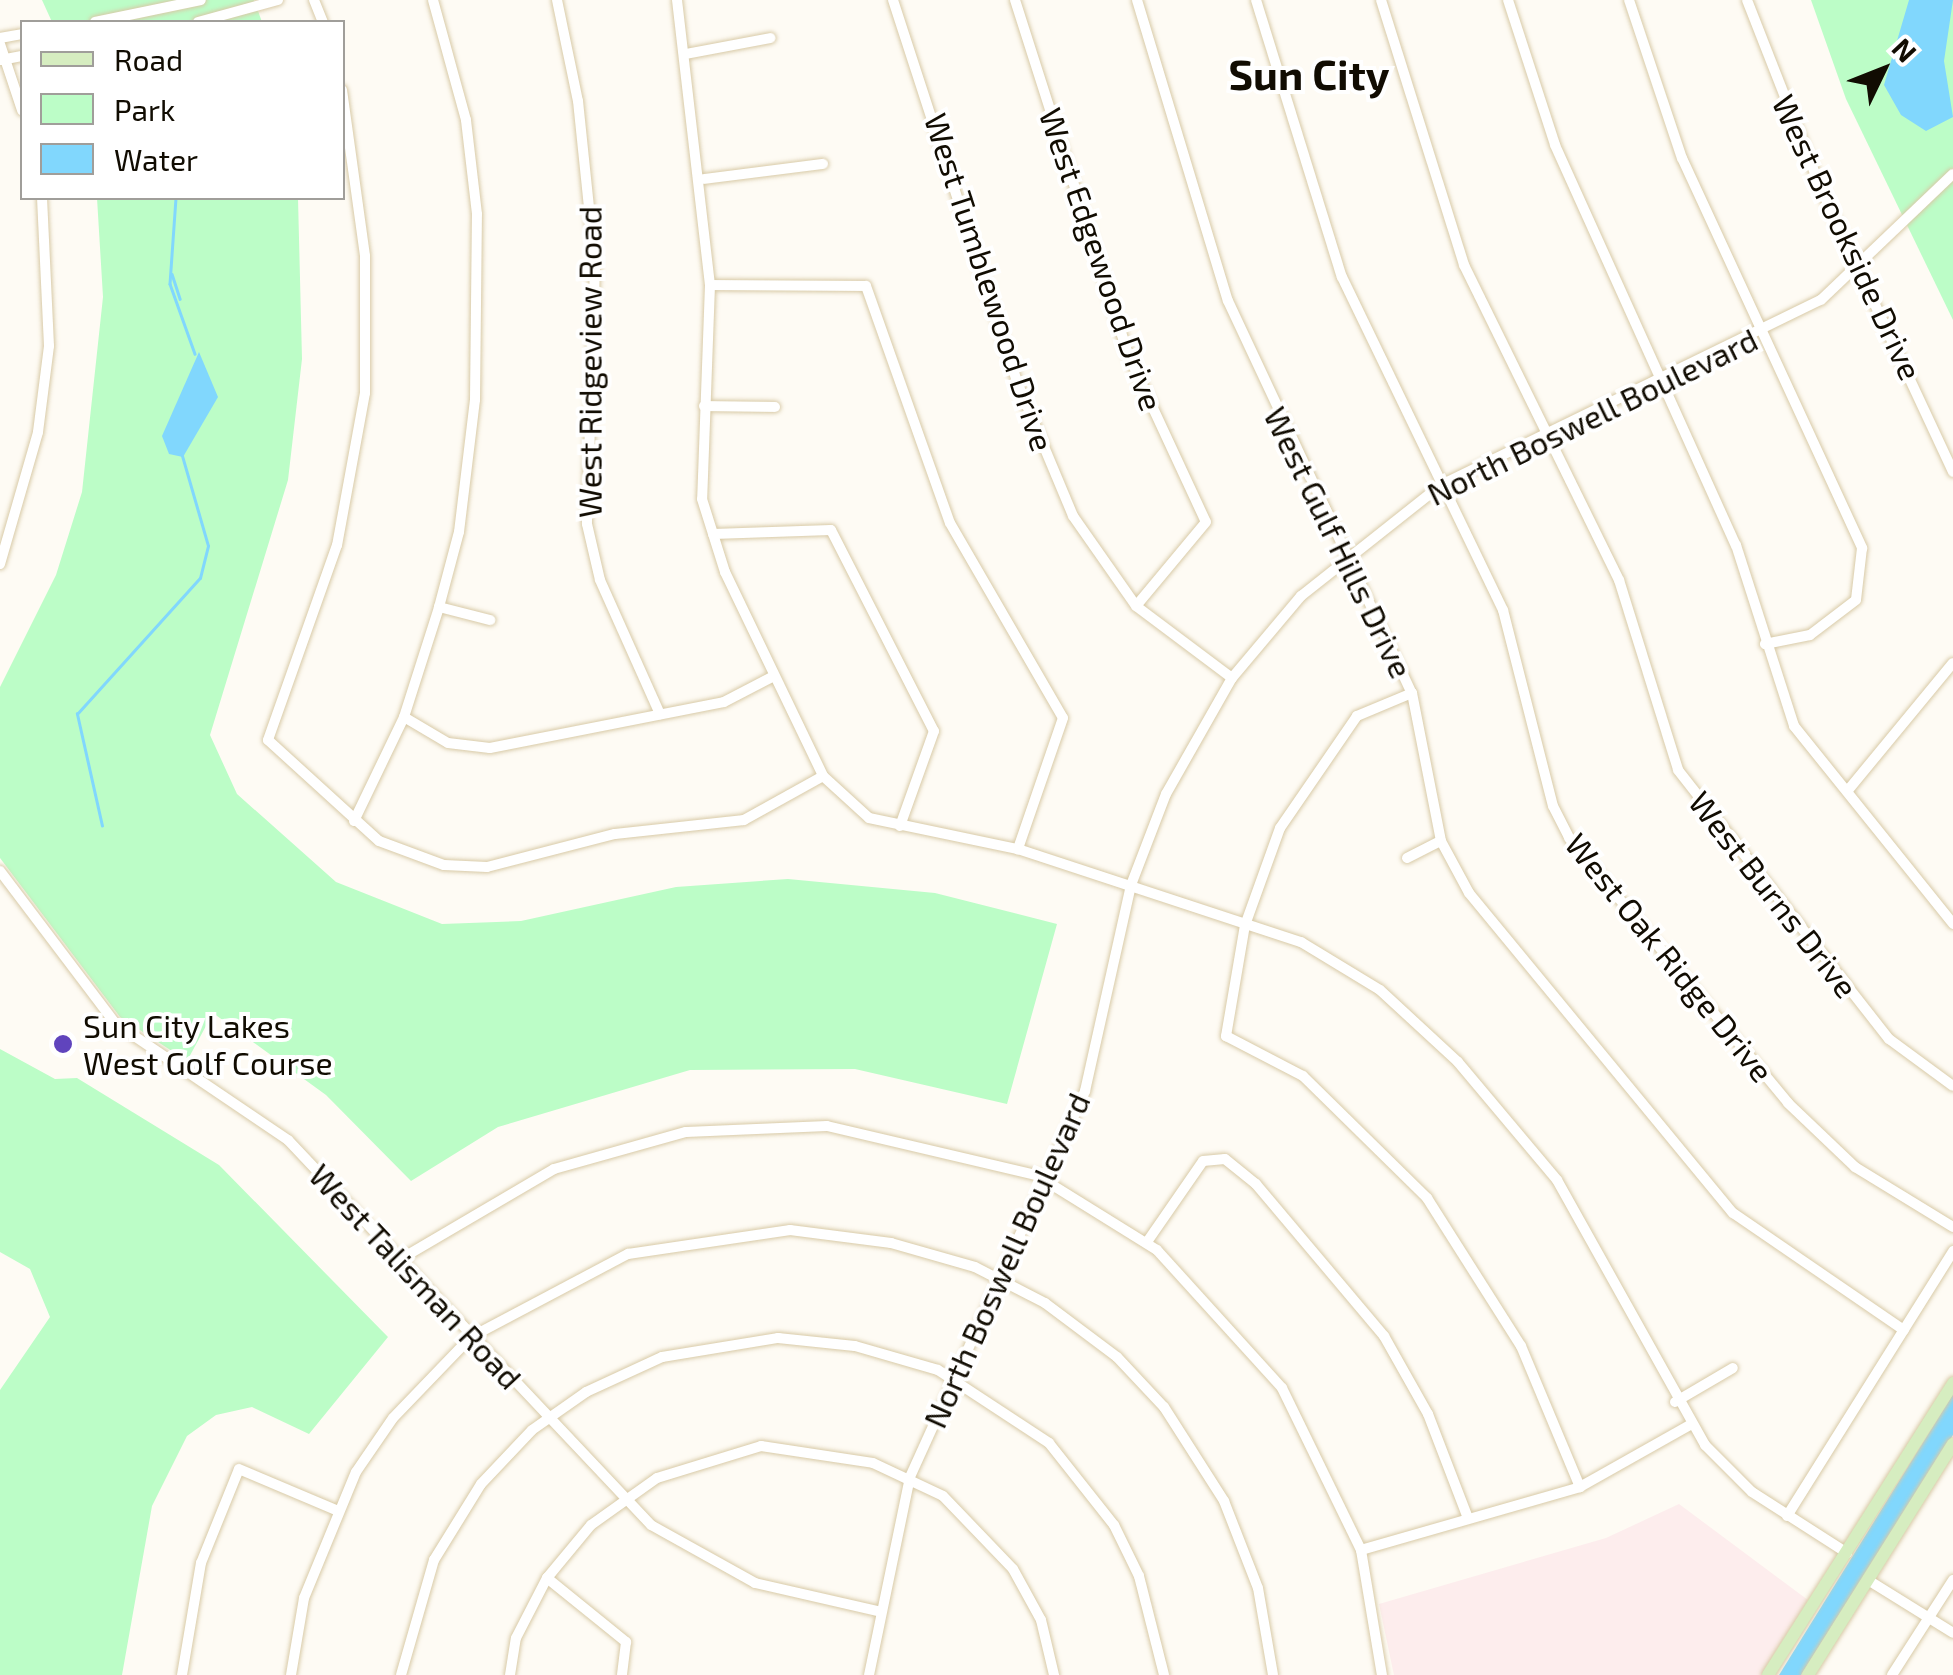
<!DOCTYPE html>
<html>
<head>
<meta charset="utf-8">
<style>
	body { margin:0 }
	#map { position:relative; width:1953px; height:1675px; overflow:hidden; background:#fefbf4; font-family:"Exo 2",sans-serif }
	div>[style] { position:absolute }
	[style*='--x'] { left:calc(var(--x)*1px); top:calc(var(--y)*1px); width:calc(var(--w)*1px); rotate:calc(var(--a)*1deg) }
	.commercial>* { inset:0; background:#fdeded }
	.green>* { inset:0; background:#bcfdc7 }
	.water>* { inset:0; background:#81d7fd }
	.stream>* { height:2.5px; margin:-1.25px; padding:0 1.25px; transform-origin:1.25px; border-radius:1.25px; background:#81d7fd }
	.roads { filter:drop-shadow(0 0 2px #d8caa7) drop-shadow(0 0 2px #d8caa7) }
	.minor>* { height:10px; margin:-5px; padding:0 5px; transform-origin:5px; border-radius:5px; background:#fff }
	.major>* { height:12px; margin:-6px; padding:0 6px; transform-origin:6px; border-radius:6px; background:#d6edc0 }
	.dots>* { width:28px; height:28px; translate:-50% -50%; box-sizing:border-box; border:5px solid #fff; border-radius:50% }
	span { translate:-50% -50%; white-space:nowrap; text-align:center; line-height:1.15; -webkit-text-stroke:8px #fff; paint-order:stroke }
	.street-label { font-size:32px; color:#110c02 }
	.poi-label { font-size:32px; color:#110c02 }
	.left { translate:0 -50%; text-align:left }
	.district-label { font-size:42px; color:#110c02; font-weight:700 }
	.legend { position:absolute; left:20px; top:20px; width:325px; height:180px; box-sizing:border-box; background:#fff; border:2px solid #a09e9a; margin:0; padding:12px 18px; list-style:none; font-size:30px; color:#110c02 }
	.legend li { display:flex; align-items:center; gap:20px; height:50px }
	.legend b { width:50px; border:2px solid #a09e9a }
	.north { position:absolute; left:1833px; top:20px; width:100px; height:100px; -webkit-text-stroke:8px #fff; paint-order:stroke; rotate:47deg; font-size:28px; font-weight:700; line-height:40px; text-align:center; color:#110c02 }
	.north::after { content:''; display:block; margin:auto; width:35px; height:45px; background:#110c02; clip-path:polygon(50% 0,100% 100%,50% 72%,0 100%) }
</style>
</head>
<body>
<div id="map">
	<div class="commercial">
		<div style="clip-path:polygon(1679px 1504px,1808px 1600px,1761px 1675px,1394px 1675px,1379px 1604px,1606px 1538px)"></div>
	</div>
	<div class="green">
		<div style="clip-path:polygon(42px 0,254px 0,262px 22px,52px 22px)"></div>
		<div style="clip-path:polygon(1811px 0,1953px 0,1953px 320px,1846px 99px)"></div>
		<div style="clip-path:polygon(97px 198px,298px 198px,302px 359px,288px 480px,210px 735px,237px 794px,336px 882px,442px 924px,521px 921px,676px 887px,788px 879px,935px 893px,1057px 924px,1007px 1104px,855px 1069px,690px 1070px,498px 1127px,411px 1181px,326px 1095px,213px 1013px,187px 1061px,120px 1017px,0 858px,0 687px,56px 575px,82px 492px,103px 297px)"></div>
		<div style="clip-path:polygon(0 1049px,55px 1079px,77px 1078px,219px 1165px,388px 1337px,309px 1434px,252px 1407px,216px 1415px,187px 1436px,152px 1506px,122px 1675px,0 1675px,0 1390px,50px 1317px,30px 1269px,0 1252px)"></div>
	</div>
	<div class="water">
		<div style="clip-path:polygon(1909px 0,1953px 0,1944px 61px,1953px 117px,1926px 131px,1901px 115px,1884px 85px)"></div>
		<div style="clip-path:polygon(199px 352px,218px 397px,183px 457px,169px 454px,162px 436px)"></div>
		<div style="clip-path:polygon(1953px 1394px,1953px 1435px,1801px 1675px,1779px 1675px)"></div>
	</div>
	<div class="stream">
		<div style="--x:176;--y:198;--w:86;--a:94"></div>
		<div style="--x:170;--y:284;--w:74;--a:70.3"></div>
		<div style="--x:172;--y:274;--w:26;--a:72"></div>
		<div style="--x:102;--y:826;--w:115;--a:-102.6"></div>
		<div style="--x:77;--y:714;--w:183;--a:-47.9"></div>
		<div style="--x:200;--y:578;--w:33;--a:-76"></div>
		<div style="--x:208;--y:546;--w:94;--a:-106.1"></div>
	</div>
	<div class="roads">
		<div class="minor">
			<div style="--x:314;--y:0;--w:24;--a:68"></div>
			<div style="--x:557;--y:0;--w:103;--a:78.3"></div>
			<div style="--x:578;--y:101;--w:166;--a:84.1"></div>
			<div style="--x:595;--y:266;--w:258;--a:91.8"></div>
			<div style="--x:587;--y:524;--w:57;--a:76.9"></div>
			<div style="--x:600;--y:580;--w:147;--a:65.9"></div>
			<div style="--x:677;--y:0;--w:287;--a:83.4"></div>
			<div style="--x:710;--y:285;--w:214;--a:92.1"></div>
			<div style="--x:702;--y:499;--w:77;--a:72.5"></div>
			<div style="--x:725;--y:572;--w:226;--a:64.3"></div>
			<div style="--x:823;--y:776;--w:62;--a:42.4"></div>
			<div style="--x:869;--y:818;--w:152;--a:11.8"></div>
			<div style="--x:1018;--y:849;--w:298;--a:18.2"></div>
			<div style="--x:1301;--y:942;--w:92;--a:31.3"></div>
			<div style="--x:1380;--y:990;--w:106;--a:42.7"></div>
			<div style="--x:1458;--y:1062;--w:154;--a:50"></div>
			<div style="--x:1557;--y:1180;--w:304;--a:60.8"></div>
			<div style="--x:1705;--y:1445;--w:66;--a:45"></div>
			<div style="--x:1752;--y:1492;--w:113;--a:32.7"></div>
			<div style="--x:893;--y:0;--w:402;--a:72"></div>
			<div style="--x:1017;--y:382;--w:145;--a:67.3"></div>
			<div style="--x:1073;--y:516;--w:110;--a:55"></div>
			<div style="--x:1136;--y:606;--w:120;--a:36.9"></div>
			<div style="--x:1015;--y:0;--w:369;--a:72.3"></div>
			<div style="--x:1127;--y:352;--w:187;--a:65.1"></div>
			<div style="--x:1206;--y:522;--w:109;--a:129.8"></div>
			<div style="--x:1137;--y:0;--w:314;--a:73.2"></div>
			<div style="--x:1228;--y:301;--w:433;--a:64.9"></div>
			<div style="--x:1412;--y:693;--w:151;--a:78.9"></div>
			<div style="--x:1441;--y:841;--w:59;--a:61.7"></div>
			<div style="--x:1469;--y:893;--w:415;--a:50.5"></div>
			<div style="--x:1733;--y:1213;--w:207;--a:34.4"></div>
			<div style="--x:1256;--y:0;--w:290;--a:72.8"></div>
			<div style="--x:1342;--y:277;--w:370;--a:64.2"></div>
			<div style="--x:1503;--y:610;--w:202;--a:75.7"></div>
			<div style="--x:1553;--y:806;--w:36;--a:63"></div>
			<div style="--x:1569;--y:838;--w:344;--a:50.4"></div>
			<div style="--x:1788;--y:1103;--w:93;--a:43.7"></div>
			<div style="--x:1855;--y:1167;--w:115;--a:31.5"></div>
			<div style="--x:1381;--y:0;--w:278;--a:72.6"></div>
			<div style="--x:1464;--y:265;--w:351;--a:63.8"></div>
			<div style="--x:1619;--y:580;--w:199;--a:72.7"></div>
			<div style="--x:1678;--y:770;--w:342;--a:51.9"></div>
			<div style="--x:1889;--y:1039;--w:79;--a:36.3"></div>
			<div style="--x:1508;--y:0;--w:152;--a:72"></div>
			<div style="--x:1555;--y:145;--w:439;--a:65.7"></div>
			<div style="--x:1736;--y:545;--w:190;--a:72.2"></div>
			<div style="--x:1794;--y:726;--w:254;--a:51.2"></div>
			<div style="--x:1629;--y:0;--w:167;--a:71.5"></div>
			<div style="--x:1682;--y:158;--w:430;--a:65.2"></div>
			<div style="--x:1862;--y:548;--w:52;--a:96.6"></div>
			<div style="--x:1856;--y:600;--w:58;--a:142.7"></div>
			<div style="--x:1810;--y:635;--w:46;--a:168.7"></div>
			<div style="--x:1747;--y:0;--w:205;--a:68.6"></div>
			<div style="--x:1822;--y:191;--w:310;--a:65"></div>
			<div style="--x:95;--y:22;--w:108;--a:-11.7"></div>
			<div style="--x:198;--y:22;--w:83;--a:-15.4"></div>
			<div style="--x:0;--y:38;--w:22;--a:-10"></div>
			<div style="--x:0;--y:44;--w:70;--a:71.6"></div>
			<div style="--x:686;--y:54;--w:86;--a:-10.7"></div>
			<div style="--x:1;--y:60;--w:21;--a:-11"></div>
			<div style="--x:342;--y:90;--w:168;--a:82.1"></div>
			<div style="--x:365;--y:256;--w:137;--a:90"></div>
			<div style="--x:365;--y:393;--w:155;--a:100.4"></div>
			<div style="--x:337;--y:545;--w:207;--a:109.5"></div>
			<div style="--x:268;--y:740;--w:150;--a:42.3"></div>
			<div style="--x:379;--y:841;--w:69;--a:20.3"></div>
			<div style="--x:444;--y:865;--w:43;--a:2.7"></div>
			<div style="--x:487;--y:867;--w:132;--a:-14.5"></div>
			<div style="--x:615;--y:834;--w:130;--a:-6.2"></div>
			<div style="--x:744;--y:820;--w:90;--a:-29.1"></div>
			<div style="--x:704;--y:179;--w:120;--a:-7.2"></div>
			<div style="--x:710;--y:285;--w:156;--a:0.4"></div>
			<div style="--x:866;--y:286;--w:251;--a:70.5"></div>
			<div style="--x:950;--y:523;--w:225;--a:59.9"></div>
			<div style="--x:1063;--y:718;--w:139;--a:109"></div>
			<div style="--x:704;--y:406;--w:71;--a:0.8"></div>
			<div style="--x:713;--y:534;--w:118;--a:-1.9"></div>
			<div style="--x:831;--y:530;--w:226;--a:62.9"></div>
			<div style="--x:934;--y:731;--w:101;--a:109.7"></div>
			<div style="--x:0;--y:564;--w:137;--a:-73.9"></div>
			<div style="--x:38;--y:432;--w:87;--a:-82.7"></div>
			<div style="--x:49;--y:346;--w:148;--a:-92.7"></div>
			<div style="--x:439;--y:607;--w:53;--a:14.3"></div>
			<div style="--x:1412;--y:693;--w:60;--a:157.3"></div>
			<div style="--x:1357;--y:716;--w:136;--a:124.5"></div>
			<div style="--x:1280;--y:828;--w:103;--a:109.8"></div>
			<div style="--x:1245;--y:925;--w:113;--a:99.7"></div>
			<div style="--x:1226;--y:1036;--w:87;--a:27.5"></div>
			<div style="--x:1303;--y:1076;--w:174;--a:44.5"></div>
			<div style="--x:1427;--y:1198;--w:175;--a:57.6"></div>
			<div style="--x:1521;--y:1346;--w:153;--a:67.3"></div>
			<div style="--x:404;--y:717;--w:51;--a:30.6"></div>
			<div style="--x:448;--y:743;--w:42;--a:6.8"></div>
			<div style="--x:490;--y:748;--w:238;--a:-11.1"></div>
			<div style="--x:724;--y:702;--w:54;--a:-27.5"></div>
			<div style="--x:1849;--y:789;--w:163;--a:-50.5"></div>
			<div style="--x:354;--y:821;--w:115;--a:-64.3"></div>
			<div style="--x:404;--y:717;--w:115;--a:-72.3"></div>
			<div style="--x:439;--y:607;--w:78;--a:-75.1"></div>
			<div style="--x:459;--y:532;--w:133;--a:-83.1"></div>
			<div style="--x:475;--y:400;--w:186;--a:-89.4"></div>
			<div style="--x:477;--y:214;--w:95;--a:-96.7"></div>
			<div style="--x:466;--y:120;--w:124;--a:-105.4"></div>
			<div style="--x:1407;--y:858;--w:38;--a:-27"></div>
			<div style="--x:0;--y:871;--w:191;--a:52.9"></div>
			<div style="--x:115;--y:1023;--w:209;--a:34.1"></div>
			<div style="--x:288;--y:1140;--w:529;--a:46.68"></div>
			<div style="--x:651;--y:1525;--w:119;--a:29.1"></div>
			<div style="--x:755;--y:1583;--w:125;--a:12.9"></div>
			<div style="--x:1147;--y:1242;--w:98;--a:-55.3"></div>
			<div style="--x:1203;--y:1161;--w:22;--a:-5"></div>
			<div style="--x:1225;--y:1159;--w:40;--a:39"></div>
			<div style="--x:1256;--y:1184;--w:199;--a:49.9"></div>
			<div style="--x:1384;--y:1336;--w:90;--a:60.6"></div>
			<div style="--x:1428;--y:1414;--w:111;--a:69"></div>
			<div style="--x:399;--y:1260;--w:180;--a:-30.4"></div>
			<div style="--x:554;--y:1169;--w:137;--a:-15.7"></div>
			<div style="--x:686;--y:1132;--w:141;--a:-2.4"></div>
			<div style="--x:827;--y:1126;--w:215;--a:13.2"></div>
			<div style="--x:1036;--y:1175;--w:142;--a:31.8"></div>
			<div style="--x:1157;--y:1250;--w:186;--a:47.8"></div>
			<div style="--x:1282;--y:1388;--w:180;--a:64"></div>
			<div style="--x:1361;--y:1550;--w:127;--a:80.5"></div>
			<div style="--x:1675;--y:1402;--w:67;--a:-30.4"></div>
			<div style="--x:1787;--y:1516;--w:313;--a:-57.9"></div>
			<div style="--x:1361;--y:1550;--w:228;--a:-16"></div>
			<div style="--x:1580;--y:1487;--w:126;--a:-29.4"></div>
			<div style="--x:547;--y:1578;--w:102;--a:39"></div>
			<div style="--x:626;--y:1642;--w:33;--a:97"></div>
			<div style="--x:1868;--y:1580;--w:100;--a:31.9"></div>
			<div style="--x:182;--y:1675;--w:114;--a:-80.4"></div>
			<div style="--x:201;--y:1563;--w:101;--a:-68"></div>
			<div style="--x:239;--y:1469;--w:105;--a:22.9"></div>
			<div style="--x:291;--y:1675;--w:78;--a:-80.4"></div>
			<div style="--x:304;--y:1598;--w:136;--a:-67.6"></div>
			<div style="--x:356;--y:1472;--w:65;--a:-55.6"></div>
			<div style="--x:393;--y:1418;--w:112;--a:-46.1"></div>
			<div style="--x:471;--y:1337;--w:178;--a:-27.9"></div>
			<div style="--x:628;--y:1254;--w:164;--a:-8.4"></div>
			<div style="--x:790;--y:1230;--w:102;--a:7.3"></div>
			<div style="--x:891;--y:1243;--w:87;--a:15.9"></div>
			<div style="--x:975;--y:1267;--w:79;--a:27.2"></div>
			<div style="--x:1045;--y:1303;--w:90;--a:36.9"></div>
			<div style="--x:1117;--y:1357;--w:69;--a:46.8"></div>
			<div style="--x:1164;--y:1407;--w:112;--a:57.4"></div>
			<div style="--x:1224;--y:1501;--w:93;--a:68.7"></div>
			<div style="--x:1258;--y:1588;--w:88;--a:80.2"></div>
			<div style="--x:401;--y:1675;--w:120;--a:-74"></div>
			<div style="--x:434;--y:1560;--w:89;--a:-58.3"></div>
			<div style="--x:481;--y:1484;--w:74;--a:-46.6"></div>
			<div style="--x:532;--y:1430;--w:66;--a:-35.1"></div>
			<div style="--x:586;--y:1392;--w:84;--a:-24.7"></div>
			<div style="--x:662;--y:1357;--w:118;--a:-9.3"></div>
			<div style="--x:778;--y:1338;--w:77;--a:5.9"></div>
			<div style="--x:855;--y:1346;--w:86;--a:16.1"></div>
			<div style="--x:938;--y:1370;--w:133;--a:33.3"></div>
			<div style="--x:1049;--y:1443;--w:105;--a:51.6"></div>
			<div style="--x:1114;--y:1525;--w:57;--a:63.9"></div>
			<div style="--x:1139;--y:1576;--w:102;--a:75.8"></div>
			<div style="--x:510;--y:1675;--w:37;--a:-81"></div>
			<div style="--x:516;--y:1638;--w:68;--a:-62.7"></div>
			<div style="--x:547;--y:1578;--w:69;--a:-50.3"></div>
			<div style="--x:591;--y:1525;--w:81;--a:-35.5"></div>
			<div style="--x:657;--y:1478;--w:109;--a:-17.1"></div>
			<div style="--x:761;--y:1446;--w:113;--a:8.6"></div>
			<div style="--x:873;--y:1463;--w:77;--a:25.2"></div>
			<div style="--x:943;--y:1496;--w:101;--a:46.2"></div>
			<div style="--x:1013;--y:1569;--w:58;--a:61.2"></div>
			<div style="--x:1041;--y:1620;--w:57;--a:76.7"></div>
			<div style="--x:869;--y:1675;--w:202;--a:-78.3"></div>
			<div style="--x:910;--y:1477;--w:424;--a:-65.6"></div>
			<div style="--x:1085;--y:1091;--w:211;--a:-77.4"></div>
			<div style="--x:1131;--y:885;--w:97;--a:-69"></div>
			<div style="--x:1166;--y:794;--w:133;--a:-60.4"></div>
			<div style="--x:1232;--y:678;--w:107;--a:-49.9"></div>
			<div style="--x:1301;--y:596;--w:179;--a:-38.4"></div>
			<div style="--x:1441;--y:485;--w:423;--a:-26"></div>
			<div style="--x:1821;--y:300;--w:182;--a:-43.7"></div>
			<div style="--x:1892;--y:1675;--w:113;--a:-57.3"></div>
		</div>
		<div class="major">
			<div style="--x:1768;--y:1675;--w:346;--a:-57.6"></div>
			<div style="--x:1808;--y:1675;--w:273;--a:-57.9"></div>
		</div>
	</div>
	<div class="dots">
		<div style="left:63px;top:1044px;background:#6044bd"></div>
	</div>
	<div class="street-label">
		<span style="left:1848px;top:237px;rotate:65deg">West Brookside Drive</span>
		<span style="left:1102px;top:259px;rotate:71deg">West Edgewood Drive</span>
		<span style="left:990px;top:282px;rotate:72deg">West Tumblewood Drive</span>
		<span style="left:589px;top:362px;rotate:-90deg">West Ridgeview Road</span>
		<span style="left:1592px;top:416px;rotate:-26deg">North Boswell Boulevard</span>
		<span style="left:1339px;top:542px;rotate:64deg">West Gulf Hills Drive</span>
		<span style="left:1774px;top:894px;rotate:52deg">West Burns Drive</span>
		<span style="left:1670px;top:957px;rotate:51deg">West Oak Ridge Drive</span>
		<span style="left:1006px;top:1260px;rotate:-66deg">North Boswell Boulevard</span>
		<span style="left:416px;top:1276px;rotate:47deg">West Talisman Road</span>
	</div>
	<div class="poi-label">
		<span class="left" style="left:83px;top:1044px">Sun City Lakes<br>West Golf Course</span>
	</div>
	<div class="district-label">
		<span style="left:1309px;top:73px">Sun City</span>
	</div>
	<ul class="legend">
	<li><b style="height:12px;background:#d6edc0"></b>Road</li>
	<li><b style="height:28px;background:#bcfdc7"></b>Park</li>
	<li><b style="height:28px;background:#81d7fd"></b>Water</li>
	</ul>
	<div class="north">N</div>
</div>
</body>
</html>
